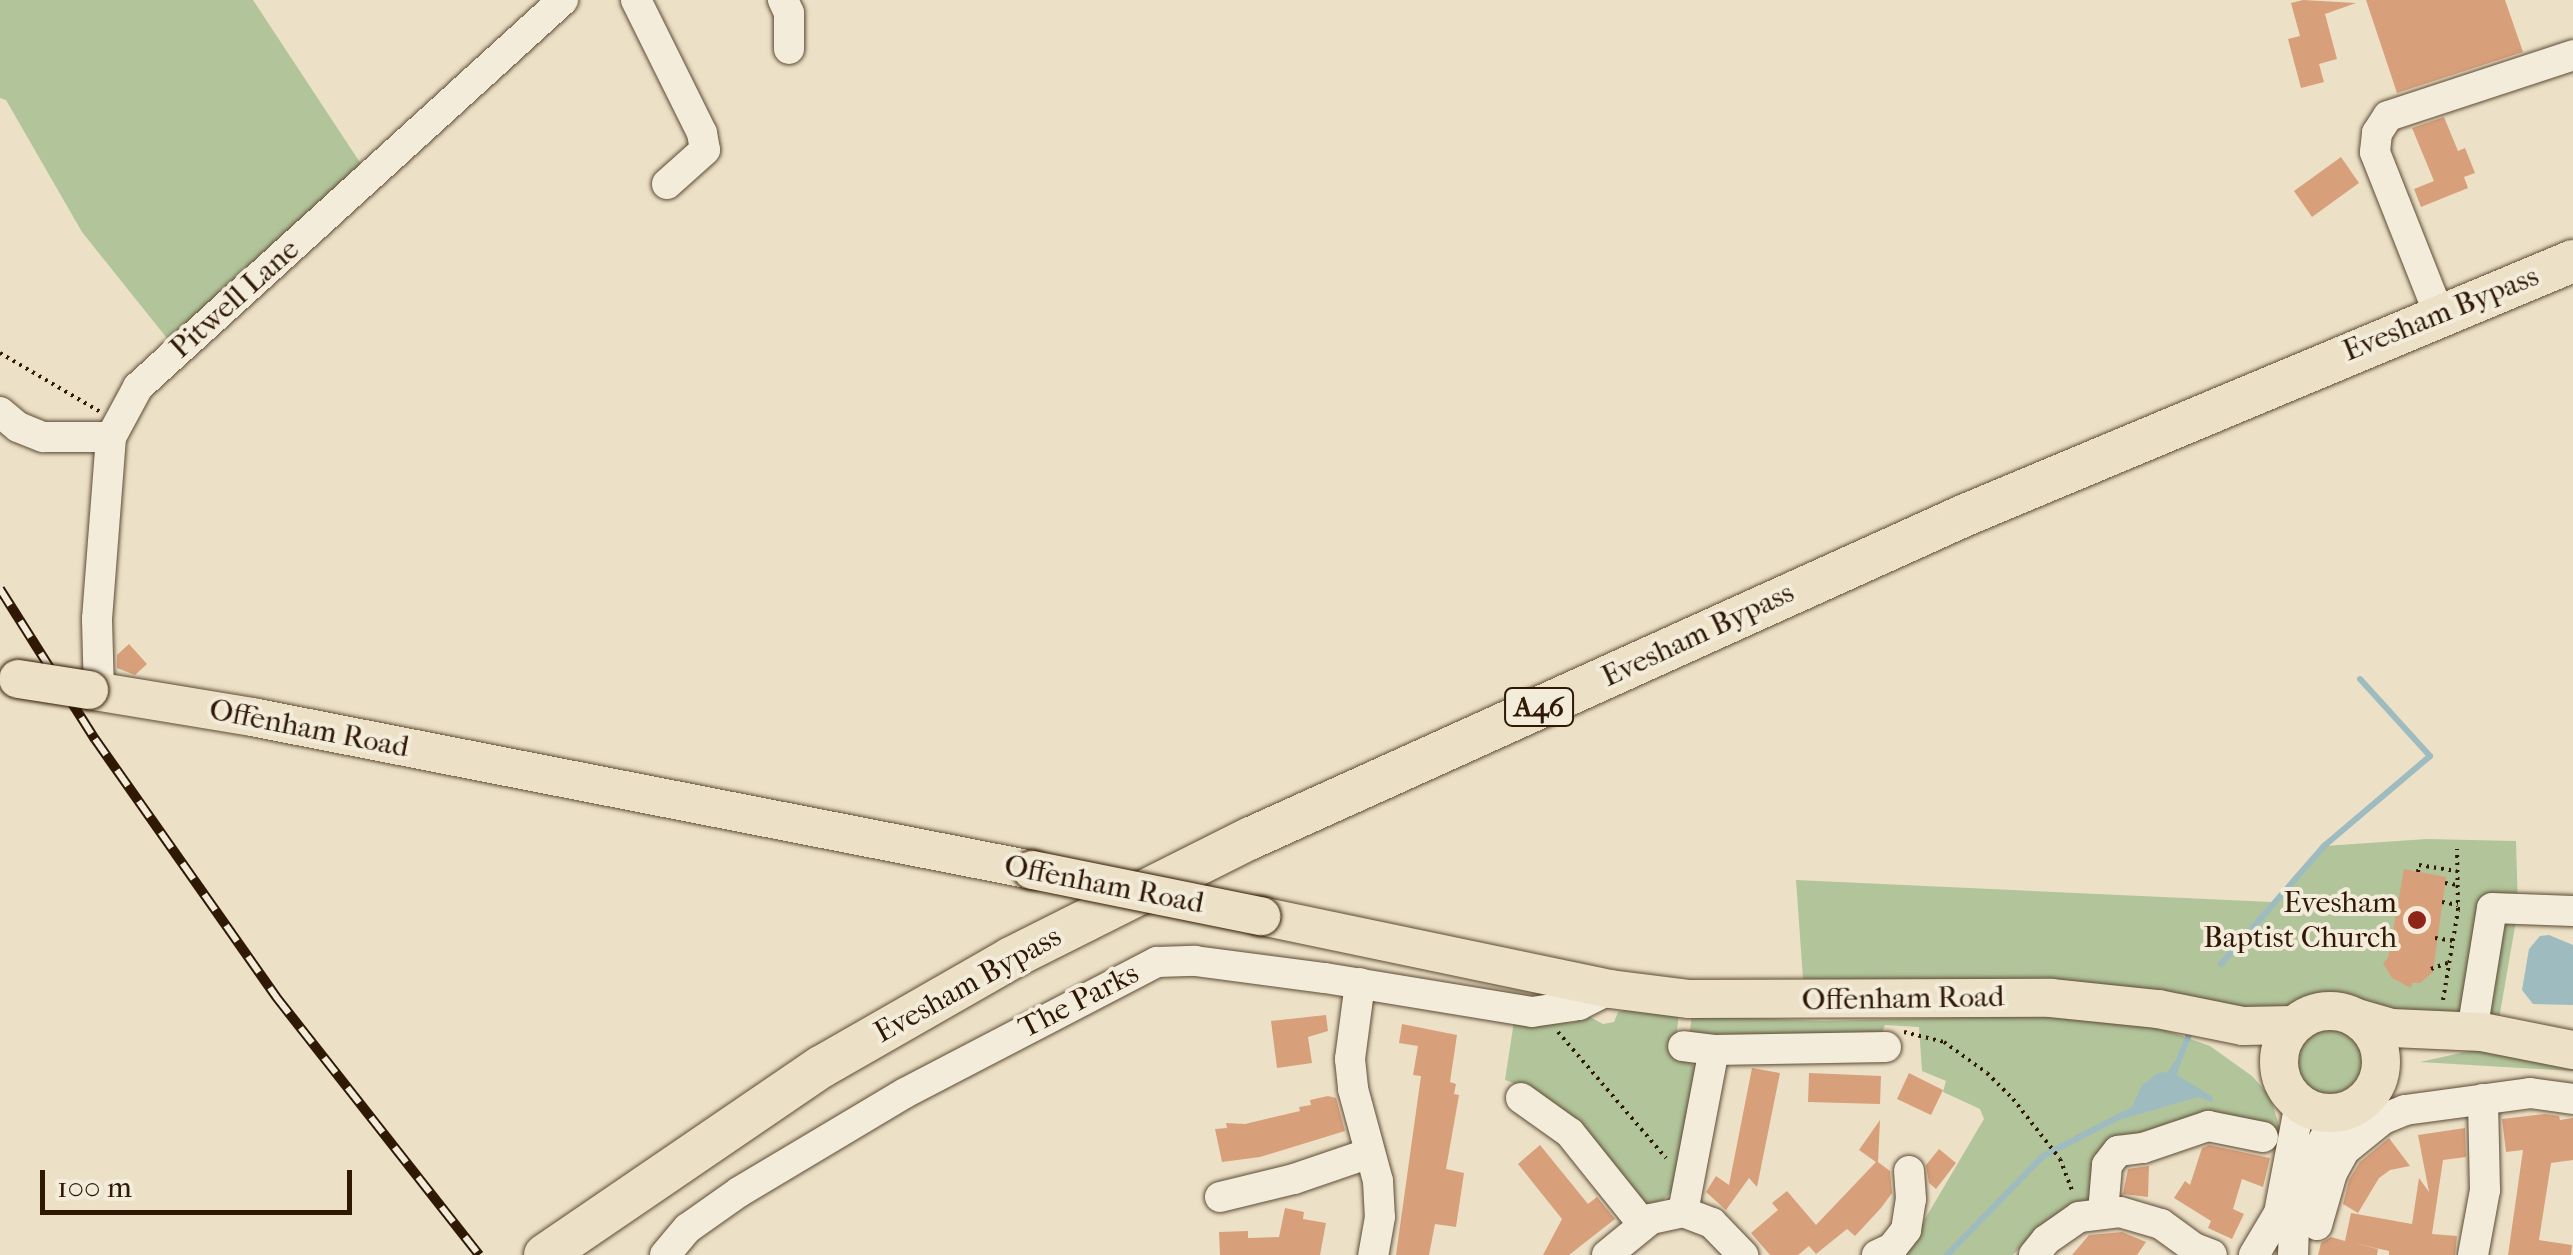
<!DOCTYPE html>
<html>
<head>
<meta charset="utf-8">
<style>
	body { margin:0 }
	#map { position:relative; width:2573px; height:1255px; overflow:hidden; background:#ece1c7; font-family:"IM FELL French Canon",serif }
	div>[style] { position:absolute }
	[style*='--x'] { left:calc(var(--x)*1px); top:calc(var(--y)*1px); width:calc(var(--w)*1px); rotate:calc(var(--a)*1deg) }
	.green>* { inset:0; background:#b2c49a }
	.round { border-radius:50% }
	.water>* { inset:0; background:#9ebbc0 }
	.stream>* { height:6px; margin:-3px; padding:0 3px; transform-origin:3px; border-radius:3px; background:#9ebbc0 }
	.building>* { inset:0; background:#d89f7b }
	.path>* { height:4px; margin-top:-2px; transform-origin:0; background:repeating-linear-gradient(90deg,#2f1904 0 2.5px,transparent 0 7.5px) }
	.roads { filter:drop-shadow(0 0 2px #5e4b35) drop-shadow(0 0 2px #5e4b35) }
	.minor>* { height:30px; margin:-15px; padding:0 15px; transform-origin:15px; border-radius:15px; background:#f3ecdb }
	.major>* { height:38px; margin:-19px; padding:0 19px; transform-origin:19px; border-radius:19px; background:#ece1c7 }
	.major>.ring { margin:-19px; padding:0; box-sizing:content-box; background:none; border:38px solid #ece1c7; border-radius:50% }
	.highway>* { height:42px; margin:-21px; padding:0 21px; transform-origin:21px; border-radius:21px; background:#ece1c7 }
	.rail>* { height:10px; margin-top:-5px; transform-origin:0; background:repeating-linear-gradient(90deg,#f3ecdb 0 19px,#2f1904 0 38px); box-sizing:border-box; border-block:2px solid #2f1904 }
	.bridges { filter:drop-shadow(0 0 2px #2f1904) drop-shadow(0 0 2px #2f1904) }
	.major-bridge>* { height:38px; margin:-19px; padding:0 19px; transform-origin:19px; border-radius:19px; background:#ece1c7 }
	.dots>* { width:28px; height:28px; translate:-50% -50%; box-sizing:border-box; border:5px solid #f3ecdb; border-radius:50% }
	span { translate:-50% -50%; white-space:nowrap; text-align:center; line-height:1.15; -webkit-text-stroke:8px #f3ecdb; paint-order:stroke }
	.shield-label span { padding:2px 8px; background:#f3ecdb; border:2px solid; border-radius:8px; -webkit-text-stroke-width:0 }
	.shield-label { font-size:28px; color:#2f1904; font-weight:700 }
	.street-label { font-size:30px; color:#2f1904 }
	.poi-label { font-size:30px; color:#2f1904 }
	.right { translate:-100% -50%; text-align:right }
	.scale { position:absolute; left:40px; top:1170px; width:312px; height:45px; box-sizing:border-box; border:5px solid #2f1904; border-top:0; padding-left:12px; font-size:30px; line-height:35px; white-space:nowrap; color:#2f1904; -webkit-text-stroke:8px #f3ecdb; paint-order:stroke }
</style>
</head>
<body>
<div id="map">
	<div class="green">
		<div style="clip-path:polygon(0 0,253px 0,361px 164px,170px 342px,82px 232px,6px 100px,0 98px)"></div>
		<div style="clip-path:polygon(2427px 839px,2516px 841px,2518px 909px,2498px 1025px,2378px 1014px,2340px 997px,2312px 1000px,2282px 1013px,2038px 987px,1803px 979px,1796px 880px,2272px 902px,2324px 846px)"></div>
		<div style="clip-path:polygon(1629px 1009px,1679px 1013px,1674px 1057px,1689px 1061px,1697px 1070px,1672px 1192px,1663px 1200px,1640px 1206px,1529px 1089px,1505px 1080px,1514px 1021px,1545px 1025px,1575px 1022px,1586px 1015px,1603px 1024px,1614px 1022px,1618px 1012px)"></div>
		<div style="clip-path:polygon(2041px 1015px,2157px 1027px,2210px 1046px,2252px 1076px,2270px 1096px,2280px 1129px,2278px 1149px,2267px 1146px,2270px 1131px,2142px 1138px,2096px 1198px,2034px 1233px,2013px 1255px,1898px 1255px,1922px 1224px,1984px 1119px,1980px 1109px,1943px 1092px,1946px 1081px,1922px 1071px,1919px 1027px,1885px 1025px,1881px 1036px,1689px 1036px,1692px 1016px,1823px 1021px)"></div>
		<div class="round" style="left:2289px;top:1021px;width:80px;height:80px"></div>
		<div style="clip-path:polygon(2478px 1049px,2573px 1060px,2573px 1071px,2420px 1062px)"></div>
	</div>
	<div class="water">
		<div style="clip-path:polygon(2549px 935px,2573px 945px,2573px 1005px,2533px 1004px,2522px 990px,2529px 949px,2540px 936px)"></div>
		<div style="clip-path:polygon(2174px 1062px,2180px 1064px,2177px 1075px,2213px 1097px,2211px 1102px,2198px 1097px,2119px 1120px,2117px 1115px,2132px 1107px,2142px 1085px,2158px 1073px,2168px 1072px)"></div>
	</div>
	<div class="stream">
		<div style="--x:2221;--y:964;--w:157;--a:-48.9"></div>
		<div style="--x:2324;--y:846;--w:139;--a:-40.3"></div>
		<div style="--x:2430;--y:756;--w:104;--a:-132.3"></div>
		<div style="--x:2176;--y:1067;--w:43;--a:-68.2"></div>
		<div style="--x:1947;--y:1255;--w:138;--a:-45.9"></div>
		<div style="--x:2043;--y:1156;--w:91;--a:-27.4"></div>
	</div>
	<div class="building">
		<div style="clip-path:polygon(2303px 0,2356px 3px,2325px 14px,2337px 59px,2319px 64px,2324px 82px,2301px 88px,2288px 39px,2300px 36px,2291px 3px)"></div>
		<div style="clip-path:polygon(2366px 0,2505px 0,2523px 52px,2397px 93px)"></div>
		<div style="clip-path:polygon(2444px 117px,2458px 151px,2465px 148px,2475px 173px,2464px 177px,2468px 188px,2421px 207px,2414px 189px,2434px 181px,2412px 128px)"></div>
		<div style="clip-path:polygon(2341px 157px,2359px 183px,2312px 217px,2294px 191px)"></div>
		<div style="clip-path:polygon(129px 644px,147px 664px,135px 675px,117px 668px,117px 655px)"></div>
		<div style="clip-path:polygon(2404px 869px,2446px 877px,2433px 972px,2420px 983px,2412px 983px,2411px 988px,2392px 978px,2383px 963px,2388px 958px)"></div>
		<div style="clip-path:polygon(1326px 1015px,1328px 1031px,1308px 1037px,1312px 1063px,1277px 1068px,1271px 1021px)"></div>
		<div style="clip-path:polygon(1402px 1024px,1457px 1035px,1450px 1082px,1456px 1084px,1454px 1094px,1459px 1095px,1446px 1169px,1464px 1173px,1456px 1227px,1435px 1224px,1429px 1255px,1396px 1255px,1421px 1076px,1413px 1075px,1418px 1046px,1399px 1043px)"></div>
		<div style="clip-path:polygon(1752px 1068px,1780px 1073px,1757px 1187px,1749px 1178px,1726px 1210px,1706px 1192px,1716px 1176px,1729px 1185px)"></div>
		<div style="clip-path:polygon(1809px 1073px,1881px 1076px,1880px 1104px,1808px 1102px)"></div>
		<div style="clip-path:polygon(1909px 1073px,1943px 1090px,1931px 1115px,1897px 1099px)"></div>
		<div style="clip-path:polygon(1328px 1096px,1336px 1098px,1345px 1131px,1260px 1157px,1222px 1162px,1215px 1129px,1227px 1128px,1226px 1123px,1245px 1124px,1300px 1111px,1299px 1107px,1311px 1105px,1310px 1100px)"></div>
		<div style="clip-path:polygon(2545px 1114px,2559px 1116px,2560px 1120px,2573px 1118px,2573px 1160px,2551px 1163px,2539px 1240px,2572px 1245px,2571px 1255px,2508px 1255px,2523px 1150px,2506px 1152px,2502px 1119px)"></div>
		<div style="clip-path:polygon(1880px 1120px,1878px 1162px,1890px 1171px,1892px 1193px,1881px 1208px,1855px 1236px,1847px 1229px,1816px 1254px,1809px 1246px,1798px 1255px,1770px 1255px,1751px 1233px,1778px 1210px,1772px 1203px,1787px 1191px,1816px 1225px,1876px 1162px,1859px 1150px)"></div>
		<div style="clip-path:polygon(2465px 1128px,2466px 1157px,2443px 1160px,2432px 1234px,2457px 1236px,2455px 1255px,2389px 1255px,2389px 1251px,2353px 1243px,2378px 1249px,2377px 1255px,2318px 1255px,2321px 1243px,2331px 1237px,2345px 1241px,2351px 1213px,2412px 1224px,2419px 1178px,2429px 1192px,2418px 1135px)"></div>
		<div style="clip-path:polygon(2389px 1138px,2410px 1166px,2390px 1170px,2379px 1178px,2358px 1213px,2343px 1204px,2349px 1180px,2360px 1162px)"></div>
		<div style="clip-path:polygon(1540px 1145px,1588px 1204px,1597px 1197px,1615px 1219px,1569px 1255px,1543px 1255px,1562px 1219px,1518px 1164px)"></div>
		<div style="clip-path:polygon(2209px 1145px,2270px 1158px,2263px 1187px,2242px 1179px,2233px 1209px,2244px 1214px,2232px 1239px,2208px 1228px,2211px 1221px,2174px 1198px,2185px 1181px,2190px 1185px,2202px 1148px)"></div>
		<div style="clip-path:polygon(1939px 1149px,1956px 1163px,1936px 1189px,1929px 1183px,1926px 1165px)"></div>
		<div style="clip-path:polygon(2149px 1166px,2148px 1197px,2123px 1194px,2128px 1169px)"></div>
		<div style="clip-path:polygon(1285px 1208px,1304px 1212px,1303px 1219px,1326px 1223px,1320px 1255px,1220px 1255px,1219px 1232px,1248px 1231px,1248px 1238px,1279px 1237px)"></div>
		<div style="clip-path:polygon(2122px 1232px,2146px 1242px,2137px 1255px,2072px 1255px,2089px 1235px)"></div>
	</div>
	<div class="path">
		<div style="--x:0;--y:353;--w:115;--a:30.4"></div>
		<div style="--x:2418;--y:872;--w:7;--a:-82"></div>
		<div style="--x:2419;--y:865;--w:38;--a:9"></div>
		<div style="--x:2445;--y:883;--w:12;--a:9"></div>
		<div style="--x:2442;--y:902;--w:16;--a:11"></div>
		<div style="--x:2435;--y:938;--w:18;--a:9"></div>
		<div style="--x:2431;--y:969;--w:20;--a:-20"></div>
		<div style="--x:2443;--y:1000;--w:91;--a:-80.5"></div>
		<div style="--x:2458;--y:910;--w:61;--a:-90.9"></div>
		<div style="--x:1558;--y:1032;--w:166;--a:49.4"></div>
		<div style="--x:1904;--y:1032;--w:41;--a:14"></div>
		<div style="--x:1944;--y:1042;--w:53;--a:35.8"></div>
		<div style="--x:1987;--y:1073;--w:37;--a:45"></div>
		<div style="--x:2013;--y:1099;--w:76;--a:51.9"></div>
		<div style="--x:2060;--y:1159;--w:36;--a:69"></div>
	</div>
	<div class="roads">
		<div class="minor">
			<div style="--x:636;--y:0;--w:148;--a:63.6"></div>
			<div style="--x:702;--y:133;--w:17;--a:80"></div>
			<div style="--x:705;--y:150;--w:51;--a:138.2"></div>
			<div style="--x:783;--y:0;--w:14;--a:65"></div>
			<div style="--x:789;--y:13;--w:36;--a:90"></div>
			<div style="--x:2439;--y:314;--w:174;--a:-111.6"></div>
			<div style="--x:2375;--y:152;--w:19;--a:-84"></div>
			<div style="--x:2377;--y:133;--w:20;--a:-57"></div>
			<div style="--x:2388;--y:116;--w:195;--a:-18.2"></div>
			<div style="--x:0;--y:412;--w:23;--a:40"></div>
			<div style="--x:18;--y:427;--w:27;--a:22"></div>
			<div style="--x:43;--y:437;--w:68;--a:0"></div>
			<div style="--x:99;--y:692;--w:73;--a:-91.6"></div>
			<div style="--x:97;--y:619;--w:183;--a:-85.6"></div>
			<div style="--x:111;--y:437;--w:57;--a:-61.6"></div>
			<div style="--x:138;--y:387;--w:575;--a:-42.32"></div>
			<div style="--x:1360;--y:983;--w:77;--a:97.5"></div>
			<div style="--x:1350;--y:1059;--w:30;--a:84"></div>
			<div style="--x:1353;--y:1089;--w:95;--a:74.8"></div>
			<div style="--x:1378;--y:1181;--w:36;--a:87"></div>
			<div style="--x:1380;--y:1217;--w:39;--a:100"></div>
			<div style="--x:2475;--y:1013;--w:106;--a:-80.8"></div>
			<div style="--x:2492;--y:908;--w:81;--a:2.1"></div>
			<div style="--x:1714;--y:1050;--w:172;--a:-1"></div>
			<div style="--x:1521;--y:1098;--w:60;--a:35.5"></div>
			<div style="--x:1570;--y:1133;--w:117;--a:51.3"></div>
			<div style="--x:1220;--y:1197;--w:76;--a:-13.7"></div>
			<div style="--x:1294;--y:1179;--w:80;--a:-18.9"></div>
			<div style="--x:1683;--y:1212;--w:165;--a:-79.2"></div>
			<div style="--x:1714;--y:1050;--w:31;--a:-173"></div>
			<div style="--x:2103;--y:1212;--w:47;--a:-85.1"></div>
			<div style="--x:2107;--y:1165;--w:18;--a:-52"></div>
			<div style="--x:2118;--y:1151;--w:25;--a:-7"></div>
			<div style="--x:2143;--y:1148;--w:69;--a:-18.7"></div>
			<div style="--x:2208;--y:1126;--w:56;--a:11.3"></div>
			<div style="--x:2317;--y:1225;--w:54;--a:-73.9"></div>
			<div style="--x:2332;--y:1173;--w:26;--a:-61"></div>
			<div style="--x:2345;--y:1150;--w:49;--a:-39.2"></div>
			<div style="--x:2383;--y:1119;--w:24;--a:-22"></div>
			<div style="--x:2405;--y:1110;--w:126;--a:-7.7"></div>
			<div style="--x:2530;--y:1093;--w:43;--a:7.9"></div>
			<div style="--x:665;--y:1255;--w:35;--a:-50"></div>
			<div style="--x:688;--y:1228;--w:62;--a:-35.2"></div>
			<div style="--x:739;--y:1192;--w:193;--a:-30.8"></div>
			<div style="--x:905;--y:1093;--w:284;--a:-27.5"></div>
			<div style="--x:1157;--y:962;--w:38;--a:-2"></div>
			<div style="--x:1195;--y:961;--w:131;--a:7.5"></div>
			<div style="--x:1325;--y:978;--w:210;--a:9.3"></div>
			<div style="--x:1532;--y:1012;--w:48;--a:-8.5"></div>
			<div style="--x:1579;--y:1005;--w:35;--a:-27"></div>
			<div style="--x:1607;--y:1255;--w:57;--a:-39.3"></div>
			<div style="--x:1651;--y:1219;--w:33;--a:-12"></div>
			<div style="--x:1683;--y:1212;--w:31;--a:21"></div>
			<div style="--x:1712;--y:1223;--w:45;--a:45.9"></div>
			<div style="--x:1877;--y:1255;--w:17;--a:-25"></div>
			<div style="--x:1892;--y:1248;--w:23;--a:-52"></div>
			<div style="--x:1906;--y:1230;--w:31;--a:-81"></div>
			<div style="--x:1911;--y:1199;--w:28;--a:-94"></div>
			<div style="--x:2034;--y:1255;--w:19;--a:-51"></div>
			<div style="--x:2046;--y:1240;--w:40;--a:-34.9"></div>
			<div style="--x:2079;--y:1217;--w:41;--a:-7"></div>
			<div style="--x:2120;--y:1212;--w:43;--a:16.3"></div>
			<div style="--x:2161;--y:1224;--w:41;--a:36"></div>
			<div style="--x:2194;--y:1248;--w:19;--a:21"></div>
			<div style="--x:2254;--y:1255;--w:49;--a:-59.2"></div>
			<div style="--x:2279;--y:1213;--w:112;--a:-79.2"></div>
			<div style="--x:2293;--y:1255;--w:28;--a:-88"></div>
			<div style="--x:2294;--y:1227;--w:77;--a:-73.4"></div>
			<div style="--x:2316;--y:1153;--w:47;--a:-60.7"></div>
			<div style="--x:2473;--y:1255;--w:66;--a:-79.5"></div>
			<div style="--x:2485;--y:1190;--w:91;--a:-91.3"></div>
		</div>
		<div class="major">
			<div style="--x:89;--y:690;--w:165;--a:9.4"></div>
			<div style="--x:252;--y:717;--w:795;--a:11.1"></div>
			<div style="--x:1261;--y:916;--w:357;--a:11.8"></div>
			<div style="--x:1610;--y:989;--w:80;--a:7.2"></div>
			<div style="--x:1689;--y:999;--w:362;--a:-0.2"></div>
			<div style="--x:2051;--y:998;--w:108;--a:5.9"></div>
			<div style="--x:2158;--y:1009;--w:87;--a:11.3"></div>
			<div style="--x:2243;--y:1026;--w:50;--a:-1.1"></div>
			<div class="ring" style="left:2279px;top:1011px;width:64px;height:64px"></div>
			<div style="--x:2357;--y:1018;--w:36;--a:16"></div>
			<div style="--x:2392;--y:1028;--w:90;--a:2.5"></div>
			<div style="--x:2482;--y:1032;--w:93;--a:11.2"></div>
		</div>
		<div class="highway">
			<div style="--x:545;--y:1255;--w:334;--a:-34.3"></div>
			<div style="--x:821;--y:1067;--w:219;--a:-29.8"></div>
			<div style="--x:1011;--y:958;--w:268;--a:-26.6"></div>
			<div style="--x:1251;--y:838;--w:781;--a:-24.33"></div>
			<div style="--x:1963;--y:516;--w:661;--a:-22.69"></div>
		</div>
	</div>
	<div class="rail">
		<div style="--x:0;--y:589;--w:178;--a:57.7"></div>
		<div style="--x:95;--y:739;--w:317;--a:54.9"></div>
		<div style="--x:277;--y:998;--w:327;--a:51.8"></div>
	</div>
	<div class="bridges">
		<div class="major-bridge">
			<div style="--x:18;--y:679;--w:72;--a:8.8"></div>
			<div style="--x:1032;--y:870;--w:234;--a:11.4"></div>
		</div>
	</div>
	<div class="dots">
		<div style="left:2417px;top:920px;background:#8f2418"></div>
	</div>
	<div class="shield-label">
		<span style="left:1539px;top:707px">A46</span>
	</div>
	<div class="street-label">
		<span style="left:235px;top:299px;rotate:-42deg">Pitwell Lane</span>
		<span style="left:2441px;top:314px;rotate:-22deg">Evesham Bypass</span>
		<span style="left:1698px;top:635px;rotate:-25deg">Evesham Bypass</span>
		<span style="left:309px;top:729px;rotate:11deg">Offenham Road</span>
		<span style="left:1104px;top:885px;rotate:11deg">Offenham Road</span>
		<span style="left:968px;top:985px;rotate:-29deg">Evesham Bypass</span>
		<span style="left:1903px;top:999px;rotate:-1deg">Offenham Road</span>
		<span style="left:1079px;top:1001px;rotate:-27deg">The Parks</span>
	</div>
	<div class="poi-label">
		<span class="right" style="left:2397px;top:920px">Evesham<br>Baptist Church</span>
	</div>
	<div class="scale">100 m</div>
</div>
</body>
</html>
